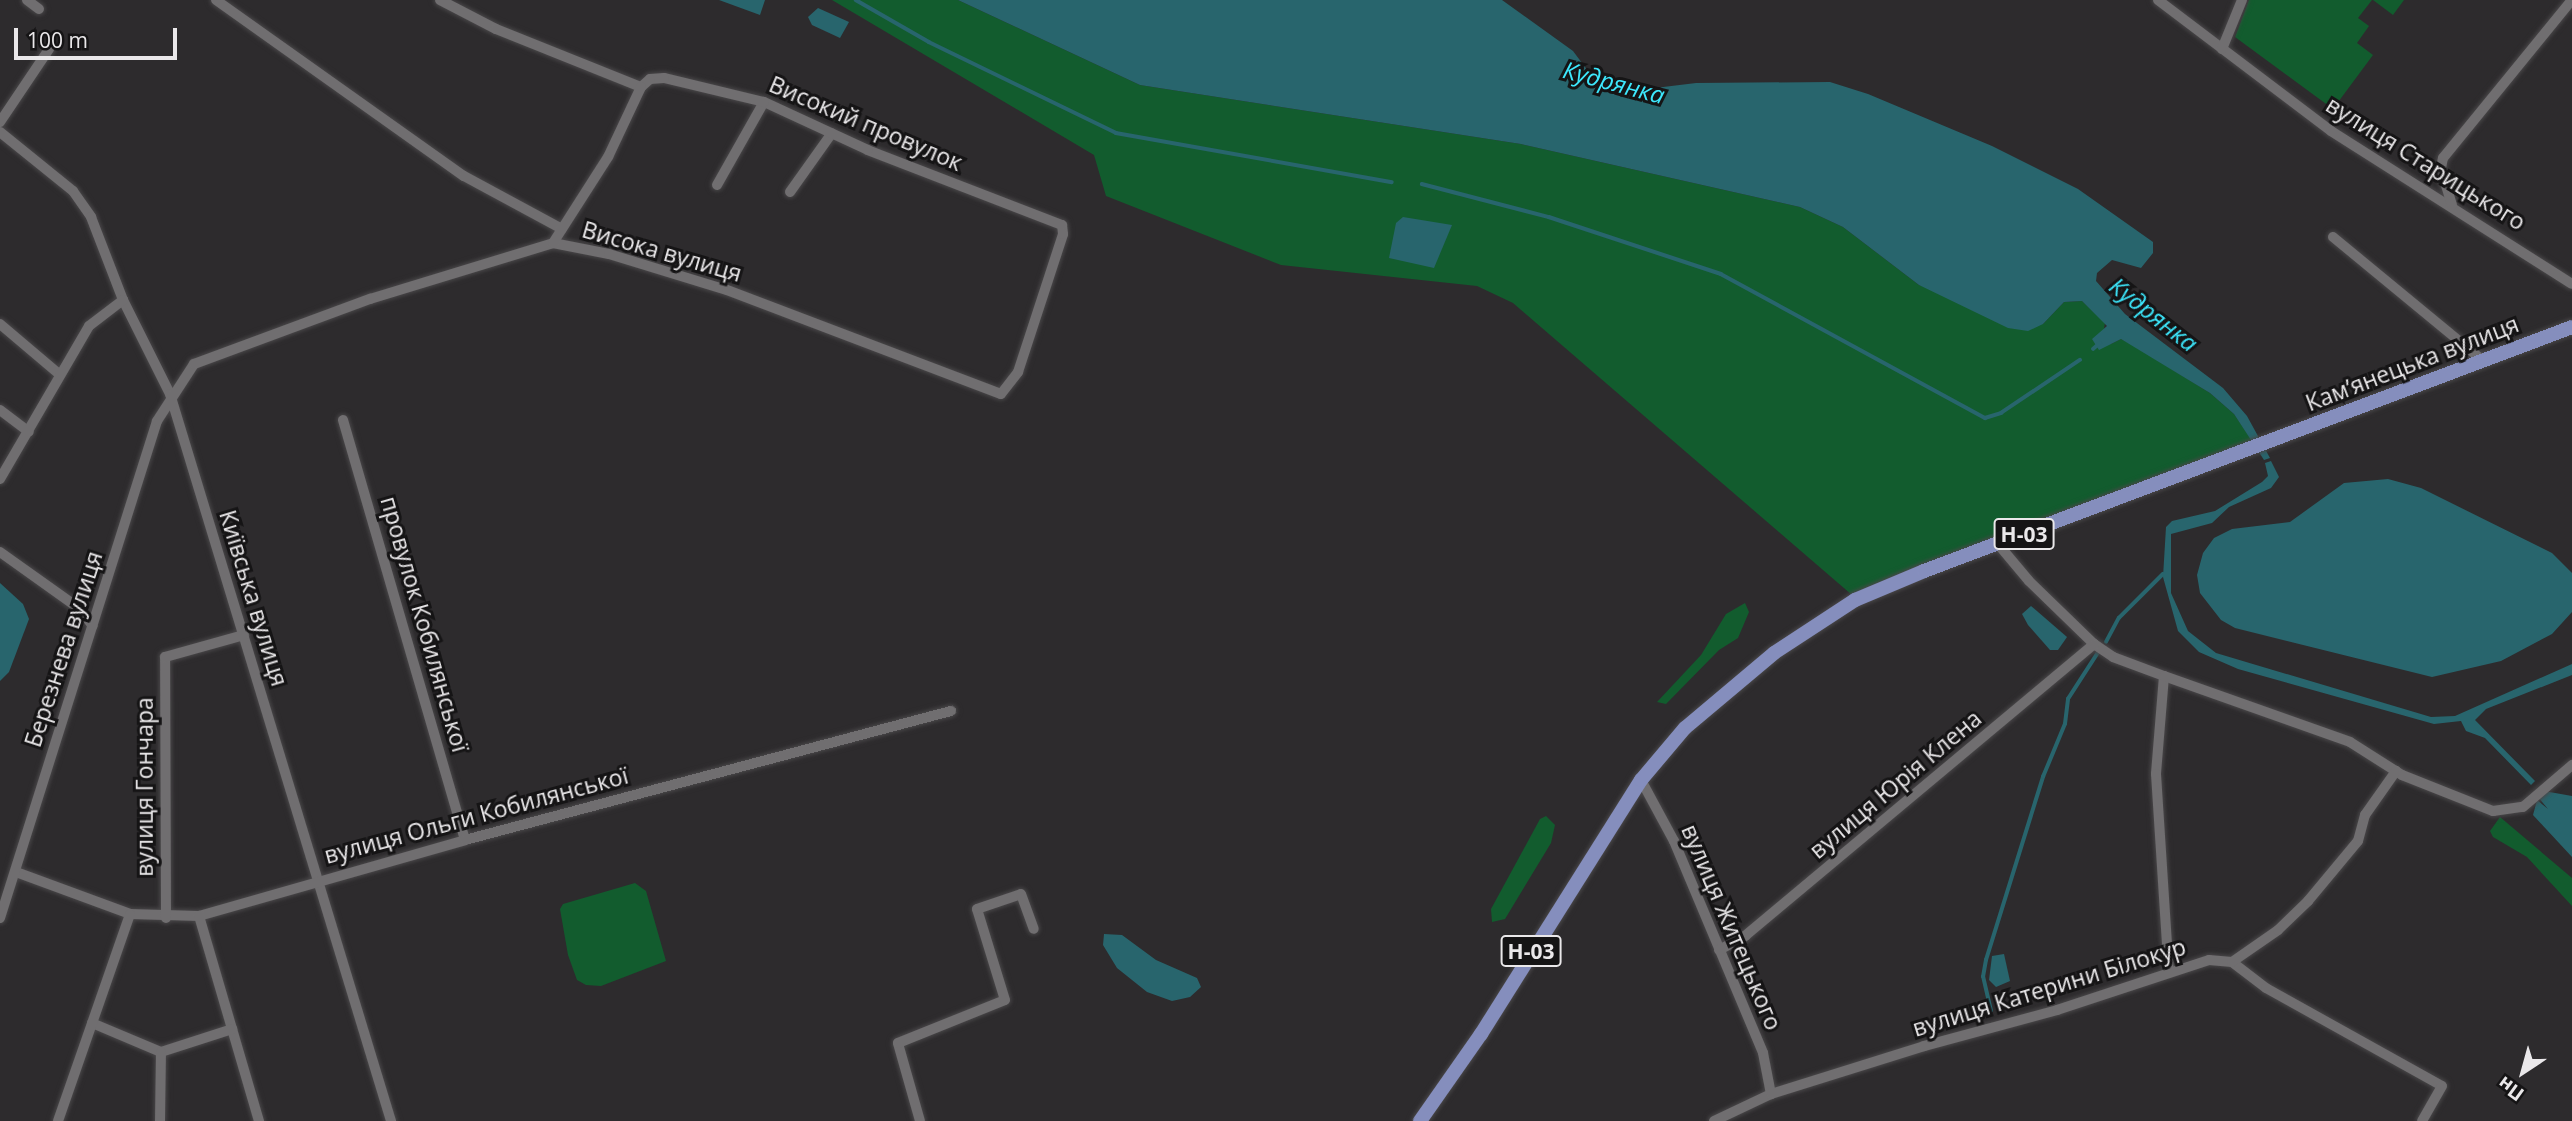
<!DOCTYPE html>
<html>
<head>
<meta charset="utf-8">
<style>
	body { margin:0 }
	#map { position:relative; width:2572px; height:1121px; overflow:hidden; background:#2d2b2d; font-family:"Open Sans",sans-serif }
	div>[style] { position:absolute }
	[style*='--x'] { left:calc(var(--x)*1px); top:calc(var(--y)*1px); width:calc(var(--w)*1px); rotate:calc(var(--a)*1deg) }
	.green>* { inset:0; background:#125c2e }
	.water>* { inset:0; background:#28656d }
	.stream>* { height:3.5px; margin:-1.75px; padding:0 1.75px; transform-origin:1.75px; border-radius:1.75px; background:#28656d }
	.roads { filter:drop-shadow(0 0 2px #494749) drop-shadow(0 0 2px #494749) }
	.minor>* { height:10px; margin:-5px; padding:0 5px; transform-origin:5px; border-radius:5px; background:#706e70 }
	.major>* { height:14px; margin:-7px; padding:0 7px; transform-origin:7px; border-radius:7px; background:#858ebd }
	span { translate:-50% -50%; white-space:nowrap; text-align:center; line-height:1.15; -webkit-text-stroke:6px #151415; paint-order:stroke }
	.shield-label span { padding:2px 5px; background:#151415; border:2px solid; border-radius:5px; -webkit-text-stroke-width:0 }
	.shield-label { font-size:21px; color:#eae8ea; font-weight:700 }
	.street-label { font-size:23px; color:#eae8ea }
	.water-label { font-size:24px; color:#3de8fd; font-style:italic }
	.north { position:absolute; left:2488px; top:1037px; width:70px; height:70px; -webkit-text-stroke:5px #151415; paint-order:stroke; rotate:216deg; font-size:19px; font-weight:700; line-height:28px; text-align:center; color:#eae8ea }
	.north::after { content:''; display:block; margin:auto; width:24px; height:32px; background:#eae8ea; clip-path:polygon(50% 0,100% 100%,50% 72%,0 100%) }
	.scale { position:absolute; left:14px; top:28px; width:163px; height:32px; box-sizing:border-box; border:4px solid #eae8ea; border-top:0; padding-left:9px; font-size:21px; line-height:24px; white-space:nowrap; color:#eae8ea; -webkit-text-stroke:5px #151415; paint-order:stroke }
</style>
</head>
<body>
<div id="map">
	<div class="green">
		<div style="clip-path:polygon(832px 0,958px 0,1140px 85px,1521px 144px,1800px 207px,1843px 227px,1919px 285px,2043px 324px,2064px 302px,2082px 301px,2105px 323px,2103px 334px,2111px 344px,2121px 339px,2131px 344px,2210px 393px,2234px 414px,2253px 442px,1852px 595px,1513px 303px,1477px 286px,1281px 265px,1106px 196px,1094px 155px)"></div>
		<div style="clip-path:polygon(2249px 0,2372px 0,2358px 18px,2369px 26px,2357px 43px,2373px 55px,2333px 109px,2235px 37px)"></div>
		<div style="clip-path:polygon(2373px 0,2404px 0,2393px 15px)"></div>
		<div style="clip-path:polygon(1745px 603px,1749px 612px,1738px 638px,1719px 650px,1666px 704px,1657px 702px,1701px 655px,1726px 614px)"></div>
		<div style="clip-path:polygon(1546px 816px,1555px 825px,1551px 843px,1505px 919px,1492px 922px,1491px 909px,1540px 819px)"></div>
		<div style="clip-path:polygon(2500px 817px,2572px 878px,2572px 906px,2527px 857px,2493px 837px,2490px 831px)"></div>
		<div style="clip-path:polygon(635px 883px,646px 891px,666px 961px,601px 986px,586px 985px,577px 980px,568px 955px,560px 909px,563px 904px)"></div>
	</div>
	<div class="water">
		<div style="clip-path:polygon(719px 0,765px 0,760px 15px)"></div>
		<div style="clip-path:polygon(958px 0,1502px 0,1573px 51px,1588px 71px,1608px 82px,1655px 88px,1696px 83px,1830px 82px,1868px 94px,1992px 146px,2078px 189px,2153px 242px,2153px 253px,2141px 268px,2112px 260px,2097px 273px,2096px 281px,2125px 314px,2223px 388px,2247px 416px,2270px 458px,2264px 460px,2234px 414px,2210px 393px,2121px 339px,2099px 350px,2092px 339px,2107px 326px,2082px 301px,2064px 302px,2043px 324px,2028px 331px,2008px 328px,1919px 285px,1843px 227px,1800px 207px,1521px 144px,1140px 85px)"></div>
		<div style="clip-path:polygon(818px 8px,849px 22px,840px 38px,812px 25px,808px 17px)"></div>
		<div style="clip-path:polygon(1403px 217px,1452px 225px,1434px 268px,1389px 258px,1396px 223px)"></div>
		<div style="clip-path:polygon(2271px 461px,2279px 477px,2271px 488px,2229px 507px,2212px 523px,2171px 534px,2171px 593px,2188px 631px,2216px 653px,2431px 717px,2455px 716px,2572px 664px,2572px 675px,2486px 709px,2475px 720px,2535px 781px,2531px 785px,2485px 738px,2466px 731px,2461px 721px,2434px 724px,2238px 669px,2199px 652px,2178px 631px,2163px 577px,2166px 527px,2172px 521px,2215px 511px,2262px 482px,2268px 476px,2265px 463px)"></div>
		<div style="clip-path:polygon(2388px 479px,2421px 488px,2552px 553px,2572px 573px,2572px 612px,2552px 634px,2501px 661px,2432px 677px,2235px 628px,2221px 620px,2200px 593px,2197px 575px,2203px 553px,2214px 538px,2232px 529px,2290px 522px,2344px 483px)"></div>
		<div style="clip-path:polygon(0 583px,23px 604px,29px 619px,9px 672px,0 681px)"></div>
		<div style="clip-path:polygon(2031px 606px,2067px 637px,2058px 650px,2050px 650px,2028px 625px,2022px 614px)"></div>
		<div style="clip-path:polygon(2544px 791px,2572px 796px,2572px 857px,2533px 815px,2537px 800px,2548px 809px,2538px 797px)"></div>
		<div style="clip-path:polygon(1104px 934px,1122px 935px,1156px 960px,1197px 978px,1201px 987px,1190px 997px,1172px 1001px,1147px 992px,1117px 968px,1103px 945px)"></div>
		<div style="clip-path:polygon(2004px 954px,2010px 981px,1996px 987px,1989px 980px,1992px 956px)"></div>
	</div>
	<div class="stream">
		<div style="--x:856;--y:0;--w:84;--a:29.9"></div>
		<div style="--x:929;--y:42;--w:208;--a:25.9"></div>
		<div style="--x:1116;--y:133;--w:280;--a:10.1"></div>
		<div style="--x:1422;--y:184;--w:131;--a:14.6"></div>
		<div style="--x:1549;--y:217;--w:181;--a:18.3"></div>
		<div style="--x:1721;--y:274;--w:301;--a:28.6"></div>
		<div style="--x:1985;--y:418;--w:17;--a:-17"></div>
		<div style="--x:2001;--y:413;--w:95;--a:-33.9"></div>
		<div style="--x:2093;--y:349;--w:9;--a:-41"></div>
		<div style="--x:2106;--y:642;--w:27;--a:-62"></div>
		<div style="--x:2119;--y:618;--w:62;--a:-45"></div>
		<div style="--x:1991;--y:1011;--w:35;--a:-103"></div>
		<div style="--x:1983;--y:977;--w:17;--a:-80"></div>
		<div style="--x:1986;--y:960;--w:192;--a:-72.7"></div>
		<div style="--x:2043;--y:777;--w:57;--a:-67.5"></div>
		<div style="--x:2065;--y:724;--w:25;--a:-83"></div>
		<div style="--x:2068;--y:699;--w:54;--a:-57.2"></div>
	</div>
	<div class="roads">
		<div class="minor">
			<div style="--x:27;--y:0;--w:15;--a:37"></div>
			<div style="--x:216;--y:0;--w:304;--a:35.4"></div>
			<div style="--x:464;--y:176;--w:111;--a:28.4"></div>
			<div style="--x:440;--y:0;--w:63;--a:27.4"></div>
			<div style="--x:496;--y:29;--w:156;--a:21.8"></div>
			<div style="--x:2158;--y:0;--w:217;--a:37.1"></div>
			<div style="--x:2331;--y:131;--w:285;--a:32.4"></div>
			<div style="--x:2222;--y:49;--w:53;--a:-67.8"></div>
			<div style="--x:0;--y:122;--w:88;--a:-56.1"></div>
			<div style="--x:0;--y:132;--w:94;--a:38.9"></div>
			<div style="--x:73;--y:191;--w:32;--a:55"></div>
			<div style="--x:91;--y:217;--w:89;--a:68.9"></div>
			<div style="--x:123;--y:300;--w:105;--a:63.4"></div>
			<div style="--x:170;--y:394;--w:760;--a:73.09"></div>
			<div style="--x:717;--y:185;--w:95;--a:-60.5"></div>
			<div style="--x:790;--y:192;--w:72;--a:-54.6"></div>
			<div style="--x:2452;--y:205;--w:39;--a:-107"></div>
			<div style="--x:2441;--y:168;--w:10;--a:-79"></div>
			<div style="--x:2443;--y:158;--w:204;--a:-50.8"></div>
			<div style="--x:2333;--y:237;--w:193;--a:39.5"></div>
			<div style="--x:0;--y:324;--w:77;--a:40.3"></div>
			<div style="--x:0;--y:410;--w:36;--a:37"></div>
			<div style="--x:343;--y:420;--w:437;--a:73.8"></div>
			<div style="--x:0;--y:479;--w:177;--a:-59.8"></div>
			<div style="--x:89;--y:326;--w:43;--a:-37.4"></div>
			<div style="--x:1998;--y:544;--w:48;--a:50"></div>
			<div style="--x:2029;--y:581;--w:91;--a:44.1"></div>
			<div style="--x:2094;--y:644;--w:23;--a:34"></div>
			<div style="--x:2113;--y:657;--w:54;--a:20.4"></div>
			<div style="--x:2164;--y:676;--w:98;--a:94.7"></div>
			<div style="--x:2156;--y:774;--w:199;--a:86.3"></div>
			<div style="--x:0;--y:552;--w:98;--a:35.5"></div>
			<div style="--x:80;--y:609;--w:21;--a:53"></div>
			<div style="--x:2164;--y:676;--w:197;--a:19.5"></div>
			<div style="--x:2350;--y:742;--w:62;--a:32.4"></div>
			<div style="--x:2402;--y:775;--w:98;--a:21.6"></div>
			<div style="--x:2493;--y:811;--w:30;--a:-8"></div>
			<div style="--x:2523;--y:807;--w:65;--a:-40.6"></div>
			<div style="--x:1641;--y:780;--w:69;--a:61.6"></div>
			<div style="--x:1674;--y:841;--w:230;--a:67.2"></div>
			<div style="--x:1763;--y:1053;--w:42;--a:79"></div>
			<div style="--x:16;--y:872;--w:121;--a:20.2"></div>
			<div style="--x:130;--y:914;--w:69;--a:1.7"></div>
			<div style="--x:199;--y:916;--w:277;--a:-15.9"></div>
			<div style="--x:465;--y:840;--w:503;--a:-14.87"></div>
			<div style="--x:199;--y:916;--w:214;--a:73.7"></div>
			<div style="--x:0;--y:918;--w:521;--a:-72.47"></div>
			<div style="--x:157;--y:421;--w:68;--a:-57"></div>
			<div style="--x:194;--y:364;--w:188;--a:-20.3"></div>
			<div style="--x:370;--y:299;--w:191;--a:-17"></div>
			<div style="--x:553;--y:243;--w:57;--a:11.1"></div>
			<div style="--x:609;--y:254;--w:123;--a:17"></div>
			<div style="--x:727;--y:290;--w:293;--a:20.8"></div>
			<div style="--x:1001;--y:394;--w:28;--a:-52"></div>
			<div style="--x:1018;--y:372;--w:145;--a:-71.9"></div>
			<div style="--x:1063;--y:234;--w:9;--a:-96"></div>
			<div style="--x:1062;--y:225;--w:208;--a:-158.9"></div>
			<div style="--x:868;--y:150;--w:115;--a:-155.2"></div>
			<div style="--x:764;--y:102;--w:103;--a:-166.5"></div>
			<div style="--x:664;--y:78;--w:14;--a:176"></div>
			<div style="--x:650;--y:79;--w:12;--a:138"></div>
			<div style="--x:641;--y:87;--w:77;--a:115.2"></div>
			<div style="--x:608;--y:157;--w:102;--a:122.6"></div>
			<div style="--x:166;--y:918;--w:261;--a:-90.2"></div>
			<div style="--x:165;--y:657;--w:82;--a:-15.6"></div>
			<div style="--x:1719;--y:950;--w:30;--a:-28"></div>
			<div style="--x:1745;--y:936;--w:455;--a:-39.9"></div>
			<div style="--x:2232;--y:962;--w:43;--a:37.4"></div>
			<div style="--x:2266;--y:988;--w:201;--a:29.1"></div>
			<div style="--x:2442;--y:1086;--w:40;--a:119.7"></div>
			<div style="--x:92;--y:1023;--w:75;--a:22.8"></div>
			<div style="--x:161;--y:1052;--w:75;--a:-17.9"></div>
			<div style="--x:58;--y:1121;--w:219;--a:-70.8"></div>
			<div style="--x:160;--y:1121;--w:69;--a:-89.2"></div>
			<div style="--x:920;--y:1121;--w:81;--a:-105.8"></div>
			<div style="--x:898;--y:1043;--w:115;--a:-21.9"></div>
			<div style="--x:1005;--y:1000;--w:95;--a:-107.1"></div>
			<div style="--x:977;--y:909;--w:46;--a:-18.8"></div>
			<div style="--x:1021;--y:894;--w:37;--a:70"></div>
			<div style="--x:1714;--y:1121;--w:63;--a:-25.3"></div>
			<div style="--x:1771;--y:1094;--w:160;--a:-17.4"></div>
			<div style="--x:1924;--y:1046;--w:138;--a:-15.1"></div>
			<div style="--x:2057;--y:1010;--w:160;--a:-18.2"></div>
			<div style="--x:2209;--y:960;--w:23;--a:5"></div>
			<div style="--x:2232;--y:962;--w:56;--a:-34.8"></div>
			<div style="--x:2278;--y:930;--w:42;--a:-44"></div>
			<div style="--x:2308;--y:901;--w:78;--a:-50.2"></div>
			<div style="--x:2358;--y:841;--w:27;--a:-75"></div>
			<div style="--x:2365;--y:815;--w:54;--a:-54.8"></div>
		</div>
		<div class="major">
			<div style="--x:1420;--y:1121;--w:106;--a:-55"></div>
			<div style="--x:1481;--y:1034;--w:300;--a:-57.8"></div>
			<div style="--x:1641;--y:780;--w:68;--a:-49.8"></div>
			<div style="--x:1685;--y:728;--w:116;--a:-40.1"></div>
			<div style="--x:1774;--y:653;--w:97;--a:-33.2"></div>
			<div style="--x:1855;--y:600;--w:75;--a:-22.8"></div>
			<div style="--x:1924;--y:571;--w:692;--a:-20.63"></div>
		</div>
	</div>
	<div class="shield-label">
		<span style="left:2024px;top:534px">Н-03</span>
		<span style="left:1531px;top:951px">Н-03</span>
	</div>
	<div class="street-label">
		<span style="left:866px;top:123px;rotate:23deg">Високий провулок</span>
		<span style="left:2426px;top:163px;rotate:32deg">вулиця Старицького</span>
		<span style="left:662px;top:251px;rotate:16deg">Висока вулиця</span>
		<span style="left:2412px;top:363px;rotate:-21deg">Камʼянецька вулиця</span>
		<span style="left:254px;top:598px;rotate:73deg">Київська вулиця</span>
		<span style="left:425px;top:624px;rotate:74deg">провулок Кобилянської</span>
		<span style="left:63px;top:649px;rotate:-72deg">Березнева вулиця</span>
		<span style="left:1895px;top:784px;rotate:-40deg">вулиця Юрія Клена</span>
		<span style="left:144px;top:787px;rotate:-90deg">вулиця Гончара</span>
		<span style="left:476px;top:815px;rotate:-15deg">вулиця Ольги Кобилянської</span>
		<span style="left:1732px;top:927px;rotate:67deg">вулиця Житецького</span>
		<span style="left:2049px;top:987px;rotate:-17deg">вулиця Катерини Білокур</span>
	</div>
	<div class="water-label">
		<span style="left:1614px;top:82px;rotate:15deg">Кудрянка</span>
		<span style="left:2154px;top:314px;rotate:38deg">Кудрянка</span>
	</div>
	<div class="north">Пн</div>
	<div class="scale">100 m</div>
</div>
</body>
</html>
